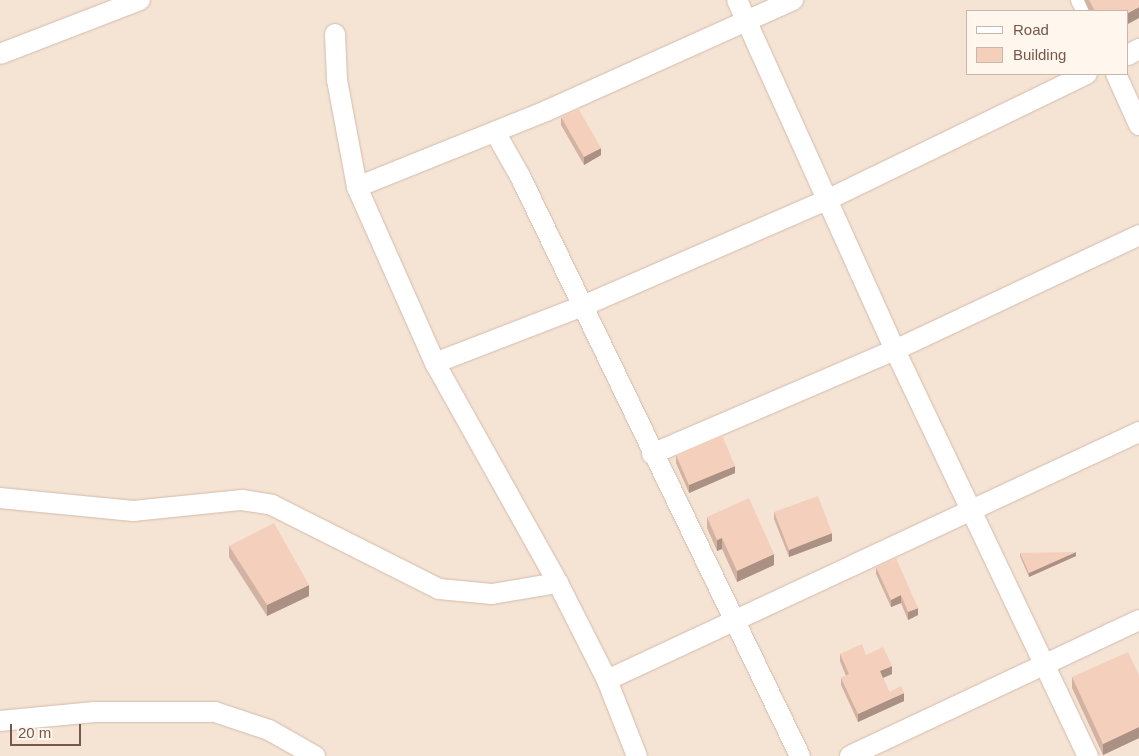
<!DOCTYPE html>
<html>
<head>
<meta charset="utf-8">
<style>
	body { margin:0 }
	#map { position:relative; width:1139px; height:756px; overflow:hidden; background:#fdf3e6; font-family:Helvetica,sans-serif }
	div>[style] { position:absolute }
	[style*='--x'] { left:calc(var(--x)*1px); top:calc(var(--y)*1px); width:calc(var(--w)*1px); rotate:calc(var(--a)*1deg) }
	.residential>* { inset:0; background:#f5e4d4 }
	.roads { filter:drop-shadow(0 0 1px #d2bbad) drop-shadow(0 0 1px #d2bbad) }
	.street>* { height:20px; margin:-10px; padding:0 10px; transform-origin:10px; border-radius:10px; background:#fff }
	.wall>* { inset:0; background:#d2b2a2 }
	.shaded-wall>* { inset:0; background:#ab9184 }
	.building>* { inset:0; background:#f4cfbc }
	span { translate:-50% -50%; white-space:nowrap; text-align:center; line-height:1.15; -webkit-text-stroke:4.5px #fff7ed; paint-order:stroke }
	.legend { position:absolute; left:966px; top:10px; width:162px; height:65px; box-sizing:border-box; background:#fff7ed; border:1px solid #c9b7ab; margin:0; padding:6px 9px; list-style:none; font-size:15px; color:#785749 }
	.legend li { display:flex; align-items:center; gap:10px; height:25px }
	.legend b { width:25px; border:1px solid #c9b7ab }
	.scale { position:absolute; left:10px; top:724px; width:71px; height:22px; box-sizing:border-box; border:2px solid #785749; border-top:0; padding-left:6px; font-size:15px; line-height:18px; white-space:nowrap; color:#785749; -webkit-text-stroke:4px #fff7ed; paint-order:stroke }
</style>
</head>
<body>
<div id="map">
	<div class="residential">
		<div style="clip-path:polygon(evenodd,0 0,1139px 0,1139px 756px,0 756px,0 0,968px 11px,1128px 11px,1128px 74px,968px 74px,968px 11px)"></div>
	</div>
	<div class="roads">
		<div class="street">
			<div style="--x:737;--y:0;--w:384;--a:65.7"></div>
			<div style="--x:895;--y:350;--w:450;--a:64.6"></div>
			<div style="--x:1081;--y:0;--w:13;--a:61"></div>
			<div style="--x:335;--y:34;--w:46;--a:87.5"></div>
			<div style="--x:337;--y:80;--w:109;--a:79.4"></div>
			<div style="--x:357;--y:187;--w:193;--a:66.1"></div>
			<div style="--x:435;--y:363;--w:252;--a:60.8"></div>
			<div style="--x:558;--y:583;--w:109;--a:63.2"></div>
			<div style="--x:607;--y:680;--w:82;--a:68.5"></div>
			<div style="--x:0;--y:54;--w:150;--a:-21.1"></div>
			<div style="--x:1128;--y:55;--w:13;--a:-29"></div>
			<div style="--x:1116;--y:74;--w:56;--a:65.7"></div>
			<div style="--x:495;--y:132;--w:51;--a:60.4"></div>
			<div style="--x:520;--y:176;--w:644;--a:64.23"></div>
			<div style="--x:357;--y:187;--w:204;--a:-21.9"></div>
			<div style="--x:546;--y:111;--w:271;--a:-24.2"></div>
			<div style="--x:435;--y:363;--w:159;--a:-21.1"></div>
			<div style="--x:583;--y:306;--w:266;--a:-23.5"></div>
			<div style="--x:827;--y:200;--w:289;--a:-25.9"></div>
			<div style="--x:652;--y:454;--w:264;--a:-23.2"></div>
			<div style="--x:895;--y:350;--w:270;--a:-25.2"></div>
			<div style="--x:0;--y:498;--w:134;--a:5.6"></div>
			<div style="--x:133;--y:511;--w:110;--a:-5.8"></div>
			<div style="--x:242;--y:500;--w:30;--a:9"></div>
			<div style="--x:272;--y:505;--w:187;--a:26.7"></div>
			<div style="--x:439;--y:589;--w:53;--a:5.4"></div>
			<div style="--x:492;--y:594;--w:67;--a:-9.5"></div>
			<div style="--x:607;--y:680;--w:587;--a:-24.99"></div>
			<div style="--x:0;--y:721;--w:95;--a:-5.4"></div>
			<div style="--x:95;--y:712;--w:120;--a:0"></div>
			<div style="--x:215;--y:712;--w:57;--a:18.4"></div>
			<div style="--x:269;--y:730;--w:53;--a:29.5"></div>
			<div style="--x:850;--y:756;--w:319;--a:-25.2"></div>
		</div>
	</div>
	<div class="wall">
		<div style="clip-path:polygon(1084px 0,1139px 0,1128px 11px,1089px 11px)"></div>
		<div style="clip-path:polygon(561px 117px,601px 155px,584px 165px,561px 125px)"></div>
		<div style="clip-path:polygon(676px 455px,735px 473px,689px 493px,676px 463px)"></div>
		<div style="clip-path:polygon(774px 512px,832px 541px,789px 557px,774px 519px)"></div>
		<div style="clip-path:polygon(707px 517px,774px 565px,737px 582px,722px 549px,717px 551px,707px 528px)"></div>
		<div style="clip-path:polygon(229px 546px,309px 596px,267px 616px,229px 557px)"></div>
		<div style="clip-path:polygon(1020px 553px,1076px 556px,1029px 577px,1020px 556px)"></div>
		<div style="clip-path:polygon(876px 567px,918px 615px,908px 620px,901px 603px,891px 607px,876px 574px)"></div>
		<div style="clip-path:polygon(840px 654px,866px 655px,892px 674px,883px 678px,889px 692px,904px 701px,858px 722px,841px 685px,841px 678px,846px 676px,840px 661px)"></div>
		<div style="clip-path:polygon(1139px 675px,1139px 738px,1103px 755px,1072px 688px,1072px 677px)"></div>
	</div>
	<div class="shaded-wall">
		<div style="clip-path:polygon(1139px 7px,1139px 18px,1128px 24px,1128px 13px)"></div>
		<div style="clip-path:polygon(601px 148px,601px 155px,584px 165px,584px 157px)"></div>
		<div style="clip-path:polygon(735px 466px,735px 473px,689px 493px,689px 485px)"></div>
		<div style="clip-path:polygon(832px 533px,832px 541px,789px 557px,789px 550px)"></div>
		<div style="clip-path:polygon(722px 538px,722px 549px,717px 551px,717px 540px)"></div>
		<div style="clip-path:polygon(1076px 552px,1076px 556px,1029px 577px,1029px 573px)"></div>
		<div style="clip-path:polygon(774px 554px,774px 565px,737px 582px,737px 571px)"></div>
		<div style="clip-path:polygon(309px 585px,309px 596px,267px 616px,267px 605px)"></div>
		<div style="clip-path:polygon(901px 595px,901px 603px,891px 607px,891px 600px)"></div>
		<div style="clip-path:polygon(918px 608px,918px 615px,908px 620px,908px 612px)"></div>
		<div style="clip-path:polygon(892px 666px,892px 674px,880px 679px,880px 671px)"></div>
		<div style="clip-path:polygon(904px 693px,904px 701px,858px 722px,858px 714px)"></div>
		<div style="clip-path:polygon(1139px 727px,1139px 738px,1103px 755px,1103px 744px)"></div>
	</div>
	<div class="building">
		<div style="clip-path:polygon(1089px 0,1139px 0,1139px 7px,1128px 13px,1128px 11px,1095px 11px)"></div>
		<div style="clip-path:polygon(578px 108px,601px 148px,584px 157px,561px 117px)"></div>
		<div style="clip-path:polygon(722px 435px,735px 466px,689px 485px,676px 455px)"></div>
		<div style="clip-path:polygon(818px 496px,832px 533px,789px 550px,774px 512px)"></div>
		<div style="clip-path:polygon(749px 498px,774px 554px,737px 571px,722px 538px,717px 540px,707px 517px)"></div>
		<div style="clip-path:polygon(274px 523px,309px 585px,267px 605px,229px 546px)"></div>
		<div style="clip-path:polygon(1076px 552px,1029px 573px,1020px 553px)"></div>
		<div style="clip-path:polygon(896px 558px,918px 608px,908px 612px,901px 595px,891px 600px,876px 567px)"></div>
		<div style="clip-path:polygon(862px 644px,866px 655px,883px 647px,892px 666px,880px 671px,889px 692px,901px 686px,904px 693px,858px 714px,841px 678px,849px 674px,840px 654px)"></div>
		<div style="clip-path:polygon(1128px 652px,1139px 675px,1139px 727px,1103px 744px,1072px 677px)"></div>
	</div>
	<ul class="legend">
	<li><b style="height:6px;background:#fff"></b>Road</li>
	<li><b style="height:14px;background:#f4cfbc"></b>Building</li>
	</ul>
	<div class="scale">20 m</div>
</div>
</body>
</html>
